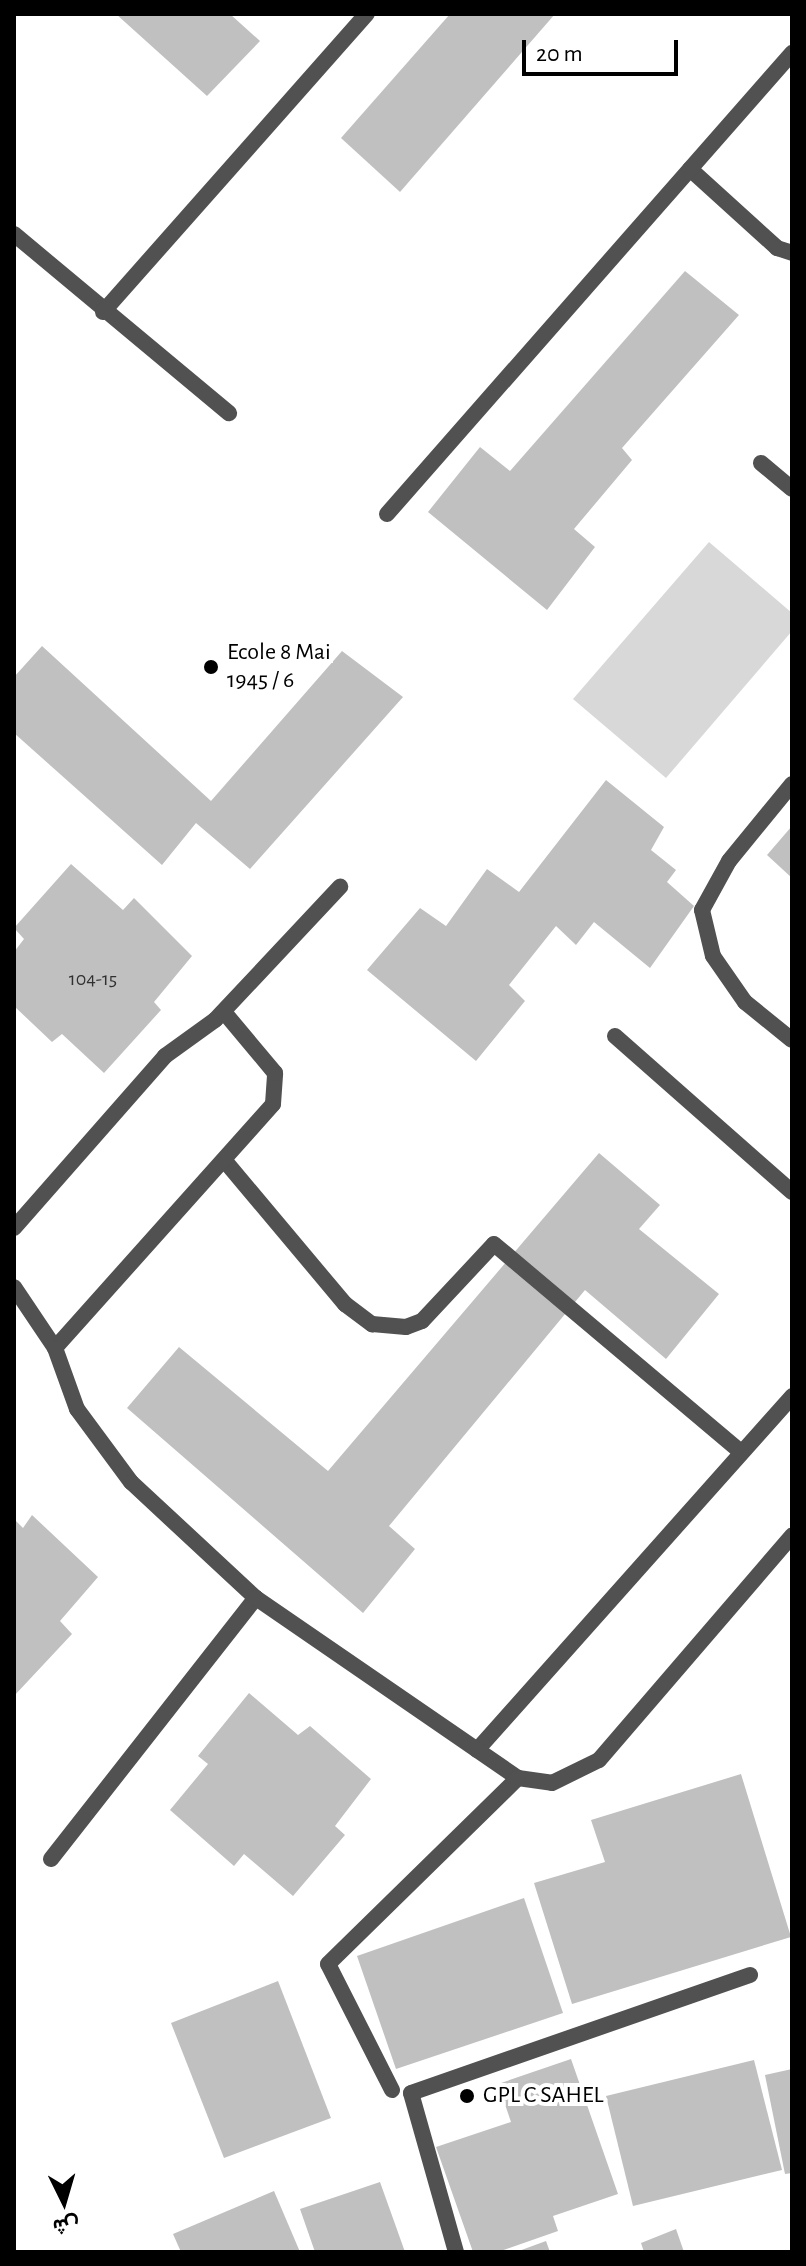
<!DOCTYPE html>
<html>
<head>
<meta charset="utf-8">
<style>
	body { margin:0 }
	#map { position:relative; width:806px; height:2266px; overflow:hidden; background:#fff; font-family:"Alegreya Sans",Vazirmatn,sans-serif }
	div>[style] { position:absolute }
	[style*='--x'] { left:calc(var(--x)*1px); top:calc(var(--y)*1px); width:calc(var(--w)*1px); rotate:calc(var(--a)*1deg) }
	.green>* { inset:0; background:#d8d8d8 }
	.building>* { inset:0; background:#c0c0c0 }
	.lane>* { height:16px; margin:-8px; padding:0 8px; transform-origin:8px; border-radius:8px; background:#515151 }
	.street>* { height:16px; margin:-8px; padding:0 8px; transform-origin:8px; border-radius:8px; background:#515151 }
	.dots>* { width:22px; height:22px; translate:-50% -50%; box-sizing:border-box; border:4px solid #fff; border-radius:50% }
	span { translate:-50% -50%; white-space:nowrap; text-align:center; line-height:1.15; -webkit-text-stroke:8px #fff; paint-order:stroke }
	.number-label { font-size:20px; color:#303030 }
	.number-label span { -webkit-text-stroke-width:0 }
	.poi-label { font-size:24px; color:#000 }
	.left { translate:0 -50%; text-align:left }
	.frame { position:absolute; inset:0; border:16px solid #000; pointer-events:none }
	.north { position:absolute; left:24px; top:2162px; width:80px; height:80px; -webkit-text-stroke:6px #fff; paint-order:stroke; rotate:175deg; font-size:22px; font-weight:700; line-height:32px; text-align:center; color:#000 }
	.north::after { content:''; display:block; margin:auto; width:28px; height:36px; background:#000; clip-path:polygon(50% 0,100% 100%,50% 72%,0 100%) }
	.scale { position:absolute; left:522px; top:40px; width:156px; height:36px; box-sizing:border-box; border:4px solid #000; border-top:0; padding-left:10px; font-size:24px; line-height:28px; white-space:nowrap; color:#000; -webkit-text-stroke:6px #fff; paint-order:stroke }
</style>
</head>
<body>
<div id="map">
	<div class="green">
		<div style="clip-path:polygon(709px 542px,792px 613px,792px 631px,666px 778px,573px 699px)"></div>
	</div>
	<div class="building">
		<div style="clip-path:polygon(116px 14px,230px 14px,260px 41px,207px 96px)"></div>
		<div style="clip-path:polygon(450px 14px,555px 14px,400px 192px,341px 138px)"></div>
		<div style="clip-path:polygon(685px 271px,739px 315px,622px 448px,632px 460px,574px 529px,595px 547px,547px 610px,428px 512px,480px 447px,510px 471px)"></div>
		<div style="clip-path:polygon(42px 646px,211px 801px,342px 651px,403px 697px,250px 869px,196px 823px,162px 865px,14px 733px,14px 677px)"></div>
		<div style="clip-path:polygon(606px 780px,664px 827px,651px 850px,676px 870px,667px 882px,694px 906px,650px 968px,594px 922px,576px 945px,556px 926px,509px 985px,525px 1001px,476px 1061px,367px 970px,420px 908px,446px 926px,487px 869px,519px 892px)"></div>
		<div style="clip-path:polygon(792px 826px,792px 878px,767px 855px)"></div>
		<div style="clip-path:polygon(71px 864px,123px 910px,134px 898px,192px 956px,154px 1002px,161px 1010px,104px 1073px,62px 1034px,52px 1042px,14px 1006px,14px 952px,24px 939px,14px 928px)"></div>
		<div style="clip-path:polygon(599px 1153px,660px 1205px,639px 1229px,719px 1294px,666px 1359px,585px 1290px,389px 1526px,415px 1549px,363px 1613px,127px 1408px,179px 1347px,328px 1471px)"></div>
		<div style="clip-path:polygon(32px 1515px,98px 1577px,60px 1621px,72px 1634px,14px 1696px,14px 1519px,23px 1528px)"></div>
		<div style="clip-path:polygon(249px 1693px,298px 1735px,310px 1726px,371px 1779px,335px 1826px,345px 1835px,293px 1896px,244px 1854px,234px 1866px,170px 1810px,208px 1764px,198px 1756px)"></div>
		<div style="clip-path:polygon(741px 1774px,791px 1937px,572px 2004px,534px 1883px,605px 1862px,591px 1820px)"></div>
		<div style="clip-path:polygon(524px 1898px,563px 2013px,396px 2069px,357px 1956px)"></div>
		<div style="clip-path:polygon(278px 1981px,331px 2118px,224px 2158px,171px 2023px)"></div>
		<div style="clip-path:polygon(571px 2059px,618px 2194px,553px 2216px,558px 2231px,498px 2252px,473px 2252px,436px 2147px,511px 2122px,498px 2084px)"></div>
		<div style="clip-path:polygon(754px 2060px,782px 2170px,633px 2206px,606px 2096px)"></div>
		<div style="clip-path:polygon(792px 2069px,792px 2173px,785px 2174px,765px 2075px)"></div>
		<div style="clip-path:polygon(380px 2182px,405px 2252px,315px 2252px,300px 2209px)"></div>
		<div style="clip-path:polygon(274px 2191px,300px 2252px,181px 2252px,173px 2234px)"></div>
		<div style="clip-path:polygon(676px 2229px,684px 2252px,644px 2252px,641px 2243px)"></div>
		<div style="clip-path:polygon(546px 2241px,550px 2252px,516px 2252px)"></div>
	</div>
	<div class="lane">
		<div style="--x:690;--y:169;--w:118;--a:42.2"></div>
		<div style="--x:777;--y:248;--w:16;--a:18"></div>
		<div style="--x:14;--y:234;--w:280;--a:39.8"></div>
		<div style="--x:103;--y:312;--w:398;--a:-48.5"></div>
		<div style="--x:761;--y:463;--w:40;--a:40"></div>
		<div style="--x:387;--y:514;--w:614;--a:-48.7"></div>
		<div style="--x:792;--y:784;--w:99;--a:129.3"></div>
		<div style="--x:729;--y:861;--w:56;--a:118.9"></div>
		<div style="--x:702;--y:910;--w:47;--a:76.6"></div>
		<div style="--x:713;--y:956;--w:56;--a:55.2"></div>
		<div style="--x:745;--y:1002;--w:60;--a:39"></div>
		<div style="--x:615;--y:1036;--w:236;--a:41.4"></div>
		<div style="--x:225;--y:1161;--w:187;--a:50"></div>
		<div style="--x:345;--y:1304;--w:34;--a:37"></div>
		<div style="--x:372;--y:1324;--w:34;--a:5"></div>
		<div style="--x:406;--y:1327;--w:17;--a:-21"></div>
		<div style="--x:422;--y:1321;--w:105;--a:-46.9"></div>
		<div style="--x:14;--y:1228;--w:229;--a:-48.7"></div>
		<div style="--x:165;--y:1056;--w:62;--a:-35.8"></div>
		<div style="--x:215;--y:1020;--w:183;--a:-46.8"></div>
		<div style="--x:55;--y:1348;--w:327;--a:-48.2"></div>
		<div style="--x:273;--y:1104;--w:31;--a:-86"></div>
		<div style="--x:275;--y:1073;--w:80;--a:-129.9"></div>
		<div style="--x:477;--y:1750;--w:474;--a:-48.3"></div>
		<div style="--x:51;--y:1859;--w:332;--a:-51.9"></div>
		<div style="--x:456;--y:2252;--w:165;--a:-105.8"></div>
		<div style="--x:411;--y:2093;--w:359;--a:-19.2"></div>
	</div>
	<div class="street">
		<div style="--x:494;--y:1244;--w:323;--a:40.1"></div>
		<div style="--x:14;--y:1287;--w:73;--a:56.1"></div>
		<div style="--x:55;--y:1348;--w:65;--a:70.2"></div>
		<div style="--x:77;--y:1409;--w:91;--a:53.5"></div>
		<div style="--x:131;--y:1482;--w:171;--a:42.9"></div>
		<div style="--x:256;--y:1598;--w:318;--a:34.5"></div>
		<div style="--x:518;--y:1778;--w:34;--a:8"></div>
		<div style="--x:552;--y:1783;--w:52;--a:-26.1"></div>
		<div style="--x:599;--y:1760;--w:296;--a:-49.3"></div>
		<div style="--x:392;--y:2090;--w:141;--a:-116.9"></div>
		<div style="--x:328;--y:1964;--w:266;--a:-44.4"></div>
	</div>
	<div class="dots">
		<div style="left:211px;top:667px;background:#000"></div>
		<div style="left:467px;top:2096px;background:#000"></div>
	</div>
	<div class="number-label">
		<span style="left:93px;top:979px">104-15</span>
	</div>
	<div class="poi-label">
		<span class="left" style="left:227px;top:667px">Ecole 8 Mai<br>1945 / 6</span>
		<span class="left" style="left:483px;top:2096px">GPL C SAHEL</span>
	</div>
	<div class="frame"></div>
	<div class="north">ش</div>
	<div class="scale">20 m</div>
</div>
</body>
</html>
